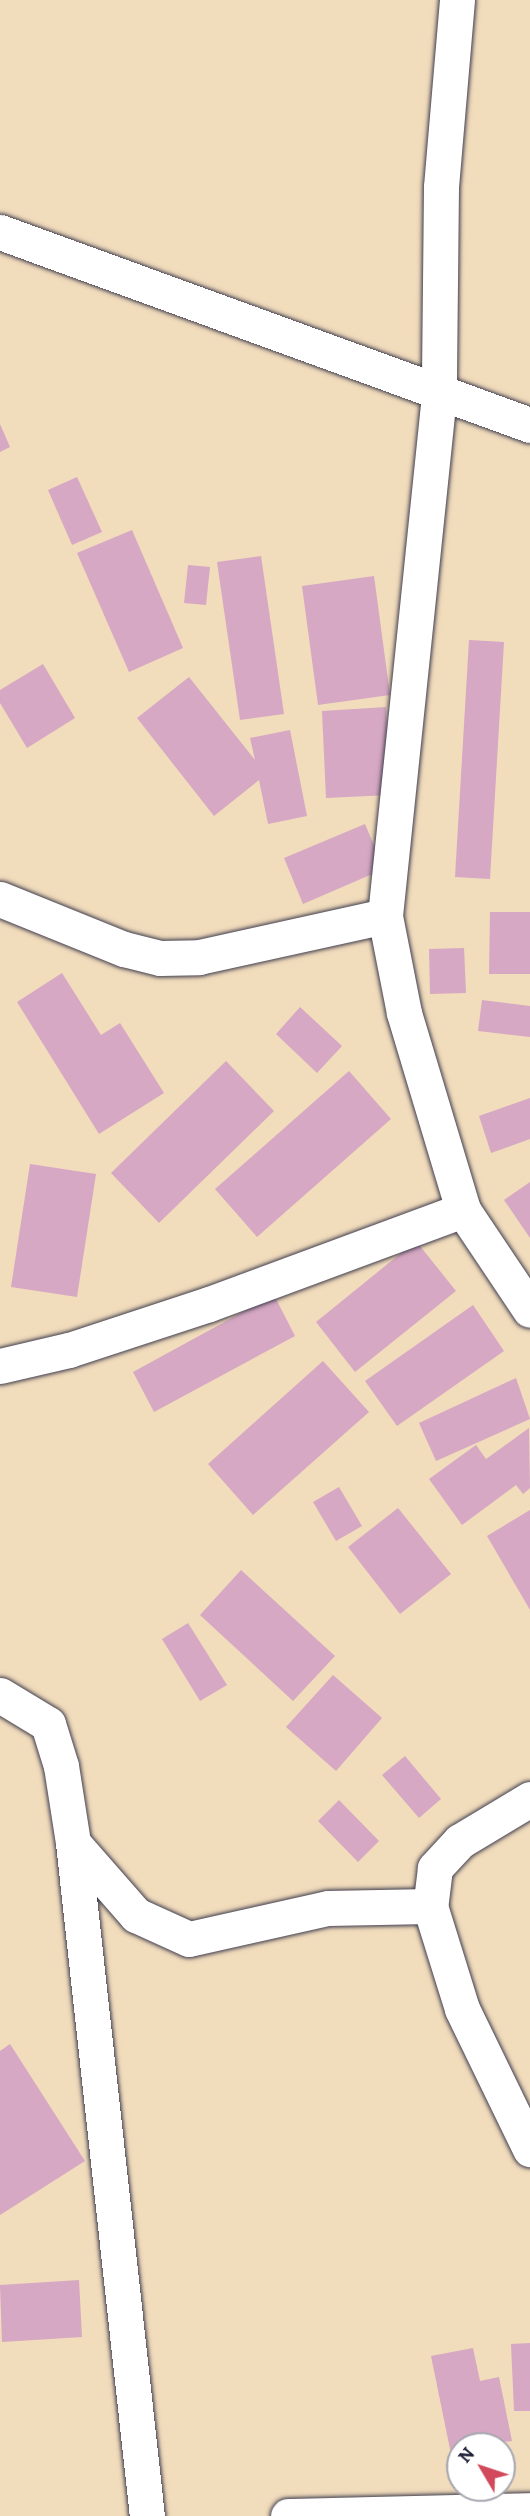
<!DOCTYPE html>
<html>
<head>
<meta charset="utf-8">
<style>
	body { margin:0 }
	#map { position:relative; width:530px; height:2516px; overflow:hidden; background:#f1dcbc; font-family:Alegreya,serif }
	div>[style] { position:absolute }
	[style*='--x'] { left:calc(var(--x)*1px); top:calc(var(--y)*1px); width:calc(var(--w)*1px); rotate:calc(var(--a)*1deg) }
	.building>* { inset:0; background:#d6a8c3 }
	.roads { filter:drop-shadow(0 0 2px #413e4e) drop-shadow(0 0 2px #413e4e) }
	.street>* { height:35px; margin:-17.5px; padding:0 17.5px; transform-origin:17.5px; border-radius:17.5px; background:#fff }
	span { translate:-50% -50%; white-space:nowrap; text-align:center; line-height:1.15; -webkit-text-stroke:6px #fff; paint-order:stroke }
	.north { position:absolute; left:446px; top:2432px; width:70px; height:70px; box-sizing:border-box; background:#fff; border:2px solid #a7a7b1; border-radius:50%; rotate:309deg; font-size:19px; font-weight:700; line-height:28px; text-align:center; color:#22223b }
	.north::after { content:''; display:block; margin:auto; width:24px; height:32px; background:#d1495b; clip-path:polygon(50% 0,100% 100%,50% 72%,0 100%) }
</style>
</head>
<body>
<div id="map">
	<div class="building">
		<div style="clip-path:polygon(0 424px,10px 447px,0 452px)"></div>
		<div style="clip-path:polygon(77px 477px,102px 532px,72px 545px,48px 490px)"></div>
		<div style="clip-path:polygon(132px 530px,183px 648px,129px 672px,77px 553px)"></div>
		<div style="clip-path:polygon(261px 556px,284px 714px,240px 720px,217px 562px)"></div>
		<div style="clip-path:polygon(188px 565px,210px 567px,206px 605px,184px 603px)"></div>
		<div style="clip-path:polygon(374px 576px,390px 695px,318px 705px,302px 586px)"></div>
		<div style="clip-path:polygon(469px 640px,504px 642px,490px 879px,455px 877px)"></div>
		<div style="clip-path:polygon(43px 664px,75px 718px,27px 748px,0 703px,0 690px)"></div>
		<div style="clip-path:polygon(189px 677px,255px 760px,250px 738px,290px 730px,307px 816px,268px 824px,259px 780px,214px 816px,137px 718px)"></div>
		<div style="clip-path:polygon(386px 707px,390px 795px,326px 798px,322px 711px)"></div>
		<div style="clip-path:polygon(365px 824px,384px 869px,303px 904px,284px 858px)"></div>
		<div style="clip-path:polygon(490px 912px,530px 912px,530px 974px,489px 974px)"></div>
		<div style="clip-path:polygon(464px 948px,466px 993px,430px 994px,429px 949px)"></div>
		<div style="clip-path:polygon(62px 973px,101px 1035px,120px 1023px,164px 1093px,99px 1134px,17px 1002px)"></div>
		<div style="clip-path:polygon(482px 1000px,530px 1006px,530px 1037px,478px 1031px)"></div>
		<div style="clip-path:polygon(300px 1007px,342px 1046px,317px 1073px,276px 1034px)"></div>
		<div style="clip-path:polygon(226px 1061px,274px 1111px,159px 1223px,111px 1173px)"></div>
		<div style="clip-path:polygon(349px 1071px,391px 1119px,257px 1237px,215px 1189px)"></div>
		<div style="clip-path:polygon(530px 1098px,530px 1139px,491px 1153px,479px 1116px)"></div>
		<div style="clip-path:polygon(30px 1164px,96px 1174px,77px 1297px,11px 1287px)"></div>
		<div style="clip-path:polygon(530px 1182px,530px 1238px,504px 1200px)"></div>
		<div style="clip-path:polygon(416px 1241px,456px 1291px,355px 1372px,316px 1322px)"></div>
		<div style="clip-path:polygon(274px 1295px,295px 1336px,154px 1412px,133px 1372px)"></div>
		<div style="clip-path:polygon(473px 1305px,504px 1351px,397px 1426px,365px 1381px)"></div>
		<div style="clip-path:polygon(323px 1361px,369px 1412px,253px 1515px,208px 1464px)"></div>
		<div style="clip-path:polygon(516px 1378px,530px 1419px,436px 1461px,419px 1423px)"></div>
		<div style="clip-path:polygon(529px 1428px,530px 1488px,523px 1494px,516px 1485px,462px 1525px,429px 1479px,476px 1445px,486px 1459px)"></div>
		<div style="clip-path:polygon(339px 1487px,362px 1526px,336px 1541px,313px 1502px)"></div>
		<div style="clip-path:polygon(398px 1508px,451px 1574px,400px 1614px,348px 1547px)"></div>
		<div style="clip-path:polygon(530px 1510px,530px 1610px,487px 1536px)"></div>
		<div style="clip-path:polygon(241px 1570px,335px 1656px,293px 1701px,200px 1615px)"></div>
		<div style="clip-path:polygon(188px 1623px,227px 1685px,200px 1701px,162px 1639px)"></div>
		<div style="clip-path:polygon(333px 1675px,382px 1718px,336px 1771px,286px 1727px)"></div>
		<div style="clip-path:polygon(405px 1756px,441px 1799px,419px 1818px,382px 1775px)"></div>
		<div style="clip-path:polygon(339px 1800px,379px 1841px,358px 1862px,318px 1821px)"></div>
		<div style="clip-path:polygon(10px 2044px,85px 2161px,0 2215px,0 2051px)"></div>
		<div style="clip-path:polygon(79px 2280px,82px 2337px,2px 2342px,0 2285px)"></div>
		<div style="clip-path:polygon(530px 2343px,530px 2411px,514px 2411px,511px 2344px)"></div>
		<div style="clip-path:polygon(473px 2348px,480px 2381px,499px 2377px,512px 2441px,460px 2446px,460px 2453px,451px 2454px,431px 2356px)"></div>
	</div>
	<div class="roads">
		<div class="street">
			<div style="--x:457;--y:0;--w:188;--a:94.9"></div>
			<div style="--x:441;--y:187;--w:208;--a:90.6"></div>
			<div style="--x:439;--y:395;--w:524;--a:95.92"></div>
			<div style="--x:385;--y:916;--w:99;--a:78.9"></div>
			<div style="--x:404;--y:1013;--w:206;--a:73.3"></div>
			<div style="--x:463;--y:1210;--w:120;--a:56.2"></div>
			<div style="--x:0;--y:232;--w:564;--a:20.01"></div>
			<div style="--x:0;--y:899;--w:134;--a:22"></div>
			<div style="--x:124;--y:949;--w:37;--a:14"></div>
			<div style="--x:160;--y:958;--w:39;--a:-1"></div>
			<div style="--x:199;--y:957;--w:190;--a:-12.4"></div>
			<div style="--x:0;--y:1366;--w:71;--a:-13.1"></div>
			<div style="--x:69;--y:1350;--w:147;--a:-18.2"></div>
			<div style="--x:209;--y:1304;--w:271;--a:-20.3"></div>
			<div style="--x:0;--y:1695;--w:56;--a:31.1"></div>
			<div style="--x:48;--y:1724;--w:44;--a:72.8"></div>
			<div style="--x:61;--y:1766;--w:78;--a:81.1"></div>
			<div style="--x:73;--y:1843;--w:96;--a:48.8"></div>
			<div style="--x:136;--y:1915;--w:58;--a:24.4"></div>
			<div style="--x:189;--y:1939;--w:142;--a:-12.6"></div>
			<div style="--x:328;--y:1908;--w:102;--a:-1.1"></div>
			<div style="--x:530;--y:1799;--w:82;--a:149"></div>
			<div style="--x:460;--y:1841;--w:37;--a:133"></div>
			<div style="--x:435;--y:1868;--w:38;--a:97"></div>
			<div style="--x:430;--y:1906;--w:108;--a:72.7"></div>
			<div style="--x:462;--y:2009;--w:156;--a:64.1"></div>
			<div style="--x:73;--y:1843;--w:677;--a:83.73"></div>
			<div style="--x:288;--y:2516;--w:242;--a:-1.4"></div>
		</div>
	</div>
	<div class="north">N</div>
</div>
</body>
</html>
